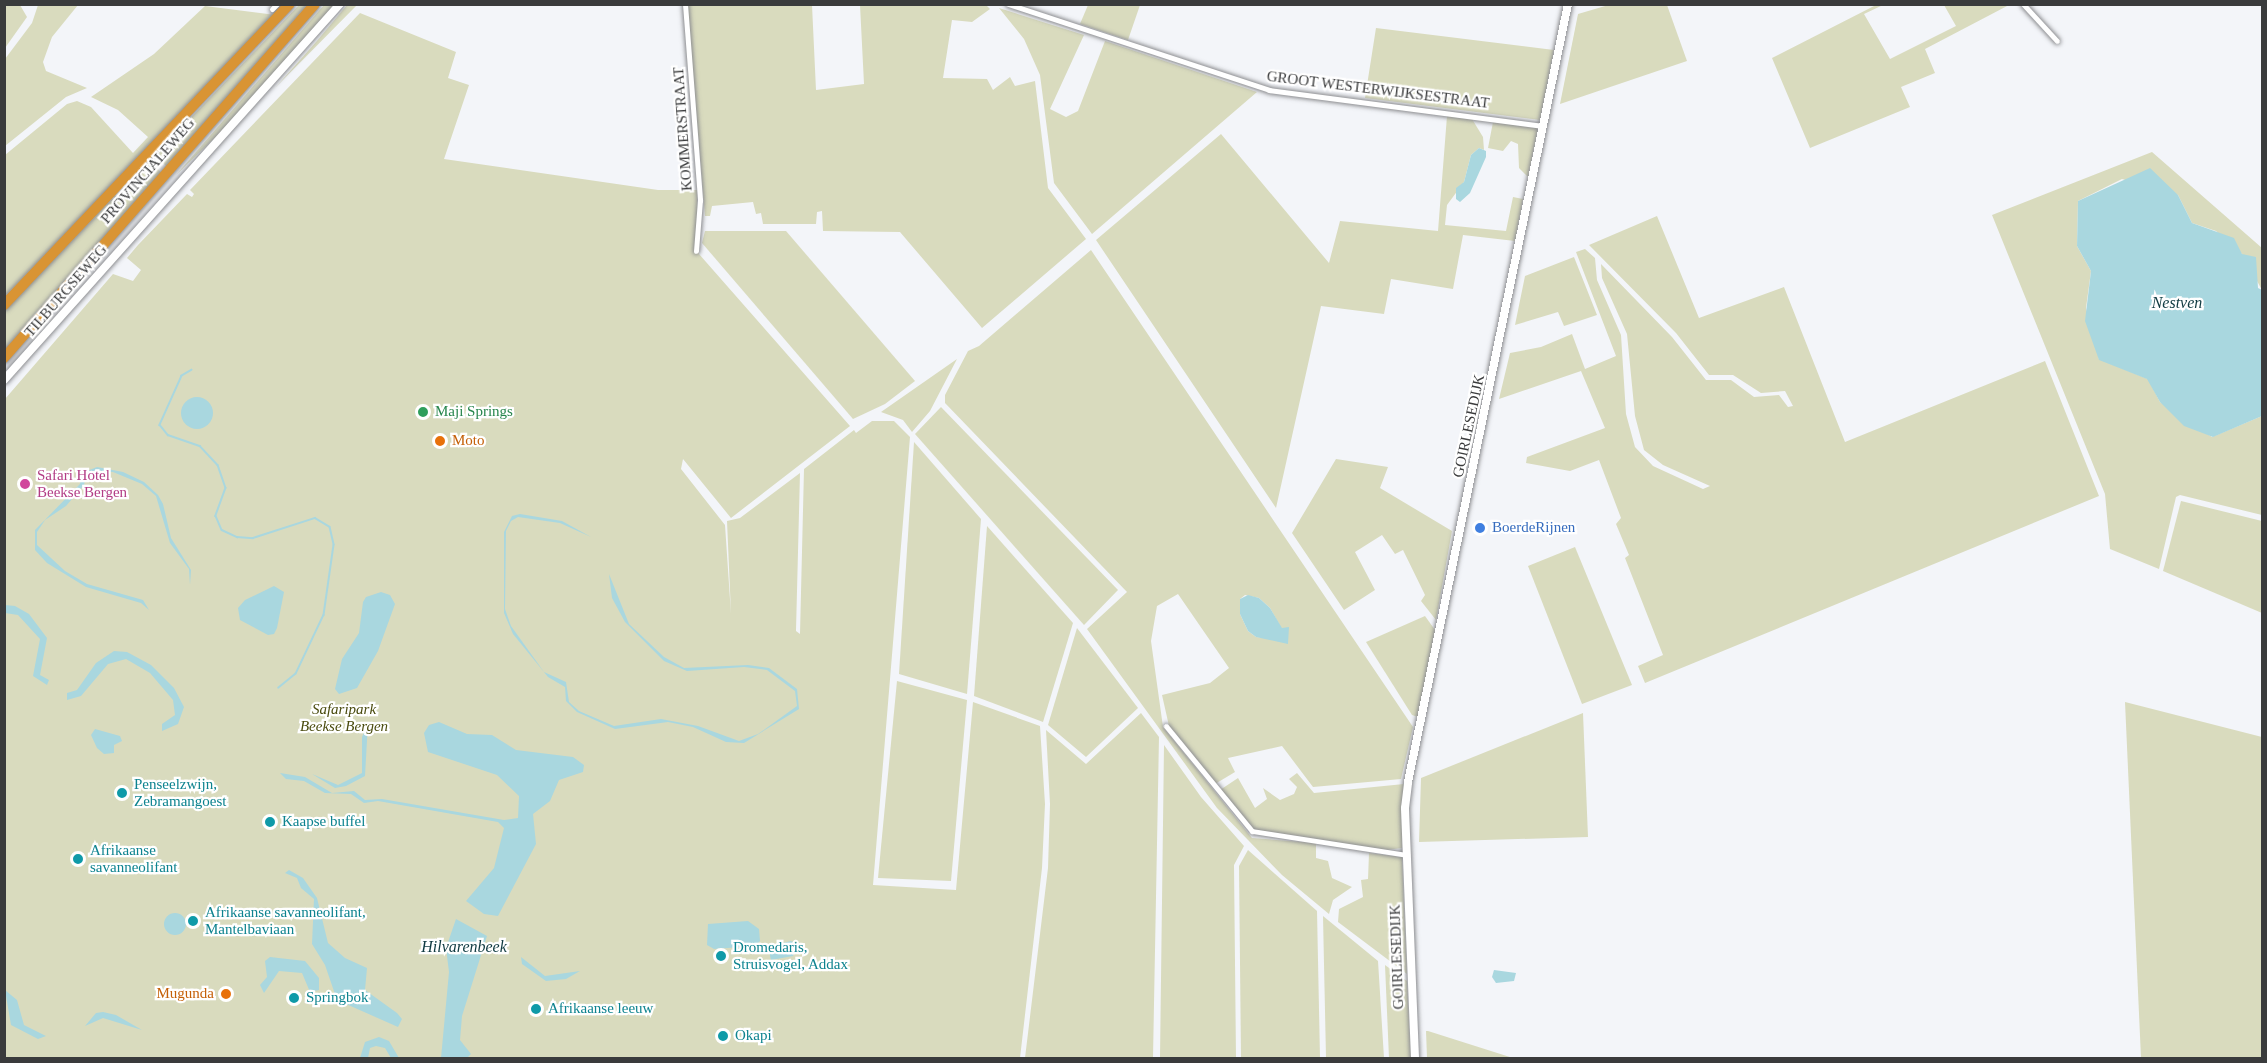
<!DOCTYPE html>
<html>
<head>
<meta charset="utf-8">
<style>
	body { margin:0 }
	#map { position:relative; width:2267px; height:1063px; overflow:hidden; background:#f3f5f9; font-family:Georgia,serif }
	div>[style] { position:absolute }
	[style*='--x'] { left:calc(var(--x)*1px); top:calc(var(--y)*1px); width:calc(var(--w)*1px); rotate:calc(var(--a)*1deg) }
	.green>* { inset:0; background:#d9dbbe }
	.water>* { inset:0; background:#a9d7df }
	.round { border-radius:50% }
	.stream>* { height:1.5px; margin:-0.75px; padding:0 0.75px; transform-origin:0.75px; border-radius:0.75px; background:#a9d7df }
	.roads { filter:drop-shadow(0 0 2px #8d8e91) drop-shadow(0 0 2px #8d8e91) }
	.street>* { height:5px; margin:-2.5px; padding:0 2.5px; transform-origin:2.5px; border-radius:2.5px; background:#fff }
	.secondary>* { height:8px; margin:-4px; padding:0 4px; transform-origin:4px; border-radius:4px; background:#fff }
	.highway>* { height:10px; margin:-5px; padding:0 5px; transform-origin:5px; border-radius:5px; background:#d99434 }
	.dots>* { width:16px; height:16px; translate:-50% -50%; box-sizing:border-box; border:3px solid #fff; border-radius:50% }
	span { translate:-50% -50%; white-space:nowrap; text-align:center; line-height:1.15; -webkit-text-stroke:4.5px #fff; paint-order:stroke }
	.street-label { font-size:15px; color:#3a3b3c }
	.leisure-label { font-size:15px; color:#27864d }
	.left { translate:0 -50%; text-align:left }
	.food-label { font-size:15px; color:#c56008 }
	.right { translate:-100% -50%; text-align:right }
	.hotel-label { font-size:15px; color:#b23c85 }
	.shop-label { font-size:15px; color:#366cbe }
	.park-label { font-size:15px; color:#4a4b0e; font-style:italic }
	.culture-label { font-size:15px; color:#0d838f }
	.water-label { font-size:16px; color:#0f3a41; font-style:italic }
	.frame { position:absolute; inset:0; border:6px solid #3a3b3c; pointer-events:none }
</style>
</head>
<body>
<div id="map">
	<div class="green">
		<div style="clip-path:polygon(5px 4px,20px 5px,27px 17px,5px 48px)"></div>
		<div style="clip-path:polygon(1612px 4px,1667px 5px,1687px 61px,1560px 104px,1578px 14px)"></div>
		<div style="clip-path:polygon(38px 5px,78px 5px,52px 37px,43px 62px,46px 71px,87px 88px,66px 97px,5px 146px,5px 59px,32px 23px)"></div>
		<div style="clip-path:polygon(299px 5px,307px 5px,167px 167px,155px 155px)"></div>
		<div style="clip-path:polygon(324px 5px,337px 5px,228px 125px,176px 175px)"></div>
		<div style="clip-path:polygon(347px 5px,357px 5px,275px 88px,316px 42px)"></div>
		<div style="clip-path:polygon(687px 5px,812px 5px,816px 90px,864px 84px,860px 5px,986px 5px,990px 9px,972px 22px,952px 20px,943px 78px,987px 79px,993px 90px,1010px 77px,1015px 86px,1035px 81px,1048px 188px,1086px 239px,982px 328px,900px 232px,823px 231px,822px 211px,817px 212px,816px 224px,763px 224px,761px 213px,756px 214px,753px 202px,712px 206px,710px 216px,705px 216px)"></div>
		<div style="clip-path:polygon(1088px 5px,1140px 5px,1128px 40px,1080px 24px)"></div>
		<div style="clip-path:polygon(1876px 5px,1883px 5px,1864px 14px,1890px 59px,1956px 26px,1944px 5px,2009px 5px,1925px 49px,1935px 73px,1901px 87px,1910px 107px,1810px 148px,1772px 58px)"></div>
		<div style="clip-path:polygon(205px 6px,276px 15px,5px 296px,5px 155px,67px 104px,77px 101px,91px 107px,133px 153px,148px 137px,118px 110px,91px 97px,154px 54px)"></div>
		<div style="clip-path:polygon(999px 8px,1084px 35px,1050px 109px,1066px 117px,1078px 111px,1105px 41px,1257px 92px,1092px 234px,1054px 183px,1040px 75px,1024px 39px)"></div>
		<div style="clip-path:polygon(360px 13px,456px 52px,448px 78px,469px 85px,444px 159px,658px 190px,697px 190px,699px 254px,850px 426px,731px 518px,683px 459px,681px 469px,725px 525px,731px 614px,727px 521px,740px 518px,800px 473px,796px 631px,800px 634px,804px 469px,854px 430px,856px 433px,872px 421px,894px 421px,910px 437px,873px 885px,956px 890px,973px 702px,1040px 726px,1045px 804px,1042px 868px,1020px 1058px,5px 1058px,5px 399px,113px 274px,133px 281px,141px 270px,127px 258px,138px 245px,187px 194px,192px 197px,194px 194px,190px 190px)"></div>
		<div style="clip-path:polygon(1376px 28px,1554px 50px,1540px 120px,1365px 98px)"></div>
		<div style="clip-path:polygon(1447px 116px,1472px 119px,1483px 137px,1484px 150px,1479px 148px,1471px 155px,1464px 182px,1447px 205px,1445px 225px,1506px 231px,1513px 197px,1523px 199px,1515px 241px,1463px 235px,1453px 289px,1391px 279px,1384px 314px,1321px 306px,1276px 508px,1096px 240px,1221px 134px,1329px 263px,1340px 221px,1438px 231px)"></div>
		<div style="clip-path:polygon(1493px 122px,1538px 128px,1528px 177px,1519px 168px,1518px 144px,1511px 141px,1503px 151px,1488px 148px)"></div>
		<div style="clip-path:polygon(2152px 152px,2262px 248px,2262px 290px,2242px 254px,2216px 231px,2192px 223px,2178px 195px,2122px 179px,2078px 201px,2077px 246px,2091px 271px,2086px 308px,2099px 359px,2148px 379px,2160px 402px,2212px 437px,2262px 416px,2262px 515px,2180px 495px,2176px 497px,2159px 569px,2110px 549px,2105px 494px,1992px 215px)"></div>
		<div style="clip-path:polygon(149px 161px,162px 173px,5px 351px,5px 310px)"></div>
		<div style="clip-path:polygon(1657px 216px,1699px 318px,1784px 287px,1845px 442px,2045px 361px,2099px 496px,1645px 683px,1638px 666px,1663px 655px,1625px 558px,1629px 555px,1616px 524px,1621px 518px,1599px 460px,1570px 471px,1526px 463px,1527px 457px,1605px 428px,1581px 371px,1499px 399px,1510px 353px,1541px 347px,1572px 334px,1585px 369px,1616px 356px,1576px 252px,1585px 249px,1595px 258px,1597px 280px,1621px 335px,1626px 414px,1635px 447px,1653px 466px,1703px 489px,1710px 486px,1663px 465px,1644px 450px,1635px 416px,1627px 334px,1602px 278px,1601px 264px,1672px 337px,1706px 380px,1731px 380px,1754px 397px,1779px 395px,1788px 407px,1793px 406px,1785px 391px,1761px 393px,1733px 375px,1709px 375px,1676px 333px,1589px 245px)"></div>
		<div style="clip-path:polygon(705px 231px,786px 231px,915px 381px,885px 404px,853px 419px,702px 243px)"></div>
		<div style="clip-path:polygon(evenodd,1091px 250px,1413px 727px,1401px 779px,1313px 787px,1282px 746px,1228px 758px,1235px 772px,1215px 784px,1169px 726px,1162px 695px,1210px 683px,1229px 668px,1178px 594px,1157px 606px,1151px 641px,1163px 727px,1252px 838px,1316px 843px,1316px 858px,1328px 861px,1332px 878px,1352px 887px,1333px 900px,1329px 914px,1282px 875px,1217px 808px,1087px 629px,1127px 592px,945px 403px,945px 395px,968px 351px,979px 346px,1091px 250px,1245px 595px,1259px 598px,1270px 608px,1288px 640px,1256px 637px,1248px 631px,1240px 614px,1240px 599px,1245px 595px)"></div>
		<div style="clip-path:polygon(1574px 257px,1597px 315px,1564px 326px,1558px 312px,1515px 325px,1525px 276px)"></div>
		<div style="clip-path:polygon(957px 359px,930px 411px,912px 432px,903px 420px,881px 412px)"></div>
		<div style="clip-path:polygon(941px 407px,1118px 590px,1084px 625px,915px 434px)"></div>
		<div style="clip-path:polygon(914px 442px,981px 519px,967px 694px,899px 674px)"></div>
		<div style="clip-path:polygon(1336px 459px,1388px 467px,1380px 488px,1452px 531px,1436px 620px,1421px 601px,1425px 595px,1403px 550px,1395px 554px,1382px 535px,1355px 552px,1375px 590px,1344px 610px,1292px 533px)"></div>
		<div style="clip-path:polygon(2181px 501px,2262px 521px,2262px 613px,2163px 571px)"></div>
		<div style="clip-path:polygon(987px 526px,1073px 623px,1043px 722px,974px 696px)"></div>
		<div style="clip-path:polygon(1575px 547px,1632px 685px,1582px 704px,1528px 566px)"></div>
		<div style="clip-path:polygon(1425px 616px,1435px 630px,1418px 717px,1412px 715px,1366px 642px)"></div>
		<div style="clip-path:polygon(1077px 628px,1138px 708px,1086px 757px,1048px 725px)"></div>
		<div style="clip-path:polygon(897px 681px,967px 700px,951px 881px,878px 878px)"></div>
		<div style="clip-path:polygon(2125px 702px,2262px 737px,2262px 1058px,2141px 1058px)"></div>
		<div style="clip-path:polygon(1141px 713px,1159px 737px,1153px 1058px,1025px 1058px,1048px 868px,1050px 804px,1046px 730px,1086px 764px)"></div>
		<div style="clip-path:polygon(1583px 713px,1588px 837px,1419px 842px,1421px 778px)"></div>
		<div style="clip-path:polygon(1164px 745px,1201px 797px,1244px 846px,1234px 865px,1236px 1058px,1160px 1058px)"></div>
		<div style="clip-path:polygon(1297px 773px,1314px 793px,1404px 784px,1402px 848px,1386px 850px,1254px 830px,1220px 790px,1238px 778px,1255px 808px,1267px 799px,1263px 788px,1280px 800px,1294px 794px,1297px 787px,1289px 779px)"></div>
		<div style="clip-path:polygon(1248px 850px,1317px 911px,1320px 1058px,1241px 1058px,1239px 866px)"></div>
		<div style="clip-path:polygon(1369px 853px,1402px 857px,1407px 974px,1338px 922px,1339px 909px,1363px 897px,1361px 880px,1368px 879px)"></div>
		<div style="clip-path:polygon(1323px 916px,1378px 961px,1384px 1058px,1326px 1058px)"></div>
		<div style="clip-path:polygon(1385px 965px,1407px 981px,1411px 1058px,1389px 1058px)"></div>
		<div style="clip-path:polygon(1426px 1031px,1428px 1031px,1513px 1058px,1427px 1058px)"></div>
	</div>
	<div class="water">
		<div style="clip-path:polygon(1479px 148px,1486px 151px,1486px 157px,1470px 193px,1460px 202px,1456px 199px,1456px 188px,1464px 182px,1471px 155px)"></div>
		<div style="clip-path:polygon(2150px 168px,2178px 195px,2192px 223px,2234px 238px,2242px 254px,2256px 257px,2258px 288px,2262px 290px,2262px 416px,2213px 437px,2184px 426px,2160px 402px,2147px 379px,2099px 360px,2085px 321px,2091px 271px,2077px 246px,2078px 201px)"></div>
		<div class="round" style="left:181px;top:397px;width:32px;height:32px"></div>
		<div style="clip-path:polygon(97px 467px,123px 472px,144px 482px,158px 495px,163px 504px,171px 538px,191px 570px,190px 585px,189px 569px,170px 543px,156px 496px,142px 484px,113px 472px,87px 471px,84px 485px,66px 506px,45px 520px,37px 532px,37px 545px,65px 571px,87px 584px,143px 600px,149px 610px,141px 603px,86px 587px,47px 563px,35px 550px,35px 530px,80px 484px,82px 473px)"></div>
		<div style="clip-path:polygon(520px 514px,562px 521px,591px 537px,560px 523px,518px 517px,511px 521px,506px 531px,505px 609px,511px 626px,544px 672px,566px 682px,569px 702px,579px 711px,614px 726px,661px 719px,698px 726px,739px 741px,758px 734px,797px 706px,795px 691px,767px 670px,744px 667px,687px 671px,664px 661px,625px 622px,612px 598px,609px 574px,629px 624px,664px 657px,684px 668px,748px 665px,769px 668px,797px 689px,799px 709px,744px 743px,726px 742px,693px 727px,668px 722px,615px 729px,577px 712px,566px 701px,565px 687px,548px 677px,513px 634px,504px 613px,504px 532px,512px 516px)"></div>
		<div style="clip-path:polygon(274px 586px,284px 592px,277px 628px,274px 634px,268px 635px,240px 620px,238px 608px,245px 600px)"></div>
		<div style="clip-path:polygon(381px 592px,390px 595px,395px 604px,378px 651px,357px 688px,339px 694px,335px 689px,342px 659px,359px 633px,363px 602px,366px 597px)"></div>
		<div style="clip-path:polygon(1248px 595px,1259px 598px,1270px 608px,1282px 628px,1289px 627px,1288px 644px,1256px 637px,1248px 631px,1240px 614px,1240px 599px)"></div>
		<div style="clip-path:polygon(5px 605px,15px 606px,29px 614px,47px 638px,40px 675px,49px 680px,47px 685px,33px 676px,40px 639px,18px 615px,5px 613px)"></div>
		<div style="clip-path:polygon(114px 651px,127px 652px,151px 665px,174px 688px,184px 707px,178px 724px,162px 731px,162px 724px,175px 715px,173px 700px,150px 673px,126px 659px,108px 664px,81px 696px,67px 700px,67px 693px,77px 690px,96px 663px)"></div>
		<div style="clip-path:polygon(439px 722px,467px 734px,492px 735px,516px 750px,573px 757px,584px 765px,583px 772px,559px 780px,550px 801px,533px 814px,536px 844px,498px 916px,484px 914px,466px 901px,494px 868px,504px 828px,498px 822px,378px 801px,364px 803px,351px 794px,325px 793px,304px 781px,286px 779px,280px 773px,305px 777px,332px 793px,354px 791px,365px 800px,382px 799px,504px 820px,518px 818px,519px 796px,497px 775px,428px 752px,424px 733px,429px 725px)"></div>
		<div style="clip-path:polygon(368px 723px,365px 776px,346px 786px,335px 788px,312px 774px,338px 785px,362px 773px,362px 737px)"></div>
		<div style="clip-path:polygon(95px 729px,120px 736px,122px 741px,114px 745px,114px 753px,104px 754px,97px 748px,91px 735px)"></div>
		<div style="clip-path:polygon(289px 870px,303px 878px,317px 898px,328px 943px,345px 958px,367px 968px,365px 990px,397px 1013px,402px 1019px,398px 1027px,337px 1000px,325px 965px,312px 944px,314px 899px,301px 888px,297px 878px,285px 873px)"></div>
		<div class="round" style="left:164px;top:913px;width:22px;height:22px"></div>
		<div style="clip-path:polygon(456px 919px,487px 936px,462px 1016px,460px 1040px,471px 1054px,467px 1058px,441px 1058px,449px 972px,446px 948px)"></div>
		<div style="clip-path:polygon(748px 921px,759px 929px,760px 941px,755px 946px,714px 949px,707px 945px,708px 924px)"></div>
		<div style="clip-path:polygon(791px 941px,797px 944px,793px 956px,771px 960px,768px 947px)"></div>
		<div style="clip-path:polygon(270px 957px,305px 961px,319px 978px,319px 990px,310px 992px,302px 973px,279px 971px,264px 993px,260px 985px,267px 977px,265px 961px)"></div>
		<div style="clip-path:polygon(521px 957px,545px 976px,580px 971px,566px 979px,546px 981px,522px 964px)"></div>
		<div style="clip-path:polygon(1494px 970px,1516px 973px,1514px 981px,1496px 983px,1492px 977px)"></div>
		<div style="clip-path:polygon(5px 990px,17px 1000px,24px 1025px,46px 1036px,38px 1039px,11px 1025px)"></div>
		<div style="clip-path:polygon(103px 1012px,116px 1015px,142px 1030px,103px 1018px,85px 1026px,96px 1013px)"></div>
		<div style="clip-path:polygon(379px 1037px,389px 1041px,399px 1058px,391px 1058px,385px 1048px,376px 1046px,370px 1048px,368px 1058px,360px 1058px,365px 1042px)"></div>
	</div>
	<div class="stream">
		<div style="--x:192;--y:370;--w:12;--a:149"></div>
		<div style="--x:182;--y:376;--w:54;--a:114.2"></div>
		<div style="--x:160;--y:425;--w:13;--a:51"></div>
		<div style="--x:168;--y:435;--w:34;--a:19"></div>
		<div style="--x:200;--y:446;--w:26;--a:47"></div>
		<div style="--x:218;--y:465;--w:24;--a:71"></div>
		<div style="--x:226;--y:488;--w:30;--a:110"></div>
		<div style="--x:216;--y:516;--w:15;--a:67"></div>
		<div style="--x:222;--y:530;--w:17;--a:25"></div>
		<div style="--x:237;--y:537;--w:16;--a:4"></div>
		<div style="--x:253;--y:538;--w:65;--a:-17.9"></div>
		<div style="--x:315;--y:518;--w:17;--a:31"></div>
		<div style="--x:330;--y:527;--w:18;--a:77"></div>
		<div style="--x:334;--y:545;--w:71;--a:98.1"></div>
		<div style="--x:324;--y:615;--w:65;--a:115.4"></div>
		<div style="--x:296;--y:674;--w:22;--a:141"></div>
	</div>
	<div class="roads">
		<div class="street">
			<div style="--x:685;--y:4;--w:197;--a:85.6"></div>
			<div style="--x:700;--y:200;--w:51;--a:94.5"></div>
			<div style="--x:1008;--y:4;--w:275;--a:18.2"></div>
			<div style="--x:1269;--y:90;--w:276;--a:7.5"></div>
			<div style="--x:2023;--y:4;--w:50;--a:47.4"></div>
			<div style="--x:272;--y:9;--w:7;--a:-45"></div>
			<div style="--x:1166;--y:726;--w:136;--a:50.7"></div>
			<div style="--x:1252;--y:831;--w:157;--a:8.8"></div>
		</div>
		<div class="secondary">
			<div style="--x:4;--y:380;--w:504;--a:-48.22"></div>
			<div style="--x:1415;--y:1058;--w:250;--a:-92.3"></div>
			<div style="--x:1405;--y:808;--w:26;--a:-83"></div>
			<div style="--x:1408;--y:782;--w:794;--a:-78.38"></div>
		</div>
		<div class="highway">
			<div style="--x:4;--y:305;--w:415;--a:-46.5"></div>
			<div style="--x:4;--y:358;--w:471;--a:-48.7"></div>
		</div>
	</div>
	<div class="dots">
		<div style="left:423px;top:412px;background:#2e9e5b"></div>
		<div style="left:440px;top:441px;background:#e8710a"></div>
		<div style="left:25px;top:484px;background:#d1479c"></div>
		<div style="left:1480px;top:528px;background:#3f7fe0"></div>
		<div style="left:122px;top:793px;background:#0f9aa8"></div>
		<div style="left:270px;top:822px;background:#0f9aa8"></div>
		<div style="left:78px;top:859px;background:#0f9aa8"></div>
		<div style="left:193px;top:921px;background:#0f9aa8"></div>
		<div style="left:721px;top:956px;background:#0f9aa8"></div>
		<div style="left:226px;top:994px;background:#e8710a"></div>
		<div style="left:294px;top:998px;background:#0f9aa8"></div>
		<div style="left:536px;top:1009px;background:#0f9aa8"></div>
		<div style="left:723px;top:1036px;background:#0f9aa8"></div>
	</div>
	<div class="street-label">
		<span style="left:1378px;top:90px;rotate:7deg">GROOT WESTERWIJKSESTRAAT</span>
		<span style="left:683px;top:129px;rotate:-94deg">KOMMERSTRAAT</span>
		<span style="left:148px;top:171px;rotate:-49deg">PROVINCIALEWEG</span>
		<span style="left:66px;top:291px;rotate:-49deg">TILBURGSEWEG</span>
		<span style="left:1469px;top:426px;rotate:-78deg">GOIRLESEDIJK</span>
		<span style="left:1397px;top:957px;rotate:-92deg">GOIRLESEDIJK</span>
	</div>
	<div class="leisure-label">
		<span class="left" style="left:435px;top:412px">Maji Springs</span>
	</div>
	<div class="food-label">
		<span class="left" style="left:452px;top:441px">Moto</span>
		<span class="right" style="left:214px;top:994px">Mugunda</span>
	</div>
	<div class="hotel-label">
		<span class="left" style="left:37px;top:484px">Safari Hotel<br>Beekse Bergen</span>
	</div>
	<div class="shop-label">
		<span class="left" style="left:1492px;top:528px">BoerdeRijnen</span>
	</div>
	<div class="park-label">
		<span style="left:344px;top:718px">Safaripark<br>Beekse Bergen</span>
	</div>
	<div class="culture-label">
		<span class="left" style="left:134px;top:793px">Penseelzwijn,<br>Zebramangoest</span>
		<span class="left" style="left:282px;top:822px">Kaapse buffel</span>
		<span class="left" style="left:90px;top:859px">Afrikaanse<br>savanneolifant</span>
		<span class="left" style="left:205px;top:921px">Afrikaanse savanneolifant,<br>Mantelbaviaan</span>
		<span class="left" style="left:733px;top:956px">Dromedaris,<br>Struisvogel, Addax</span>
		<span class="left" style="left:306px;top:998px">Springbok</span>
		<span class="left" style="left:548px;top:1009px">Afrikaanse leeuw</span>
		<span class="left" style="left:735px;top:1036px">Okapi</span>
	</div>
	<div class="water-label">
		<span style="left:2177px;top:303px">Nestven</span>
		<span style="left:464px;top:947px">Hilvarenbeek</span>
	</div>
	<div class="frame"></div>
</div>
</body>
</html>
